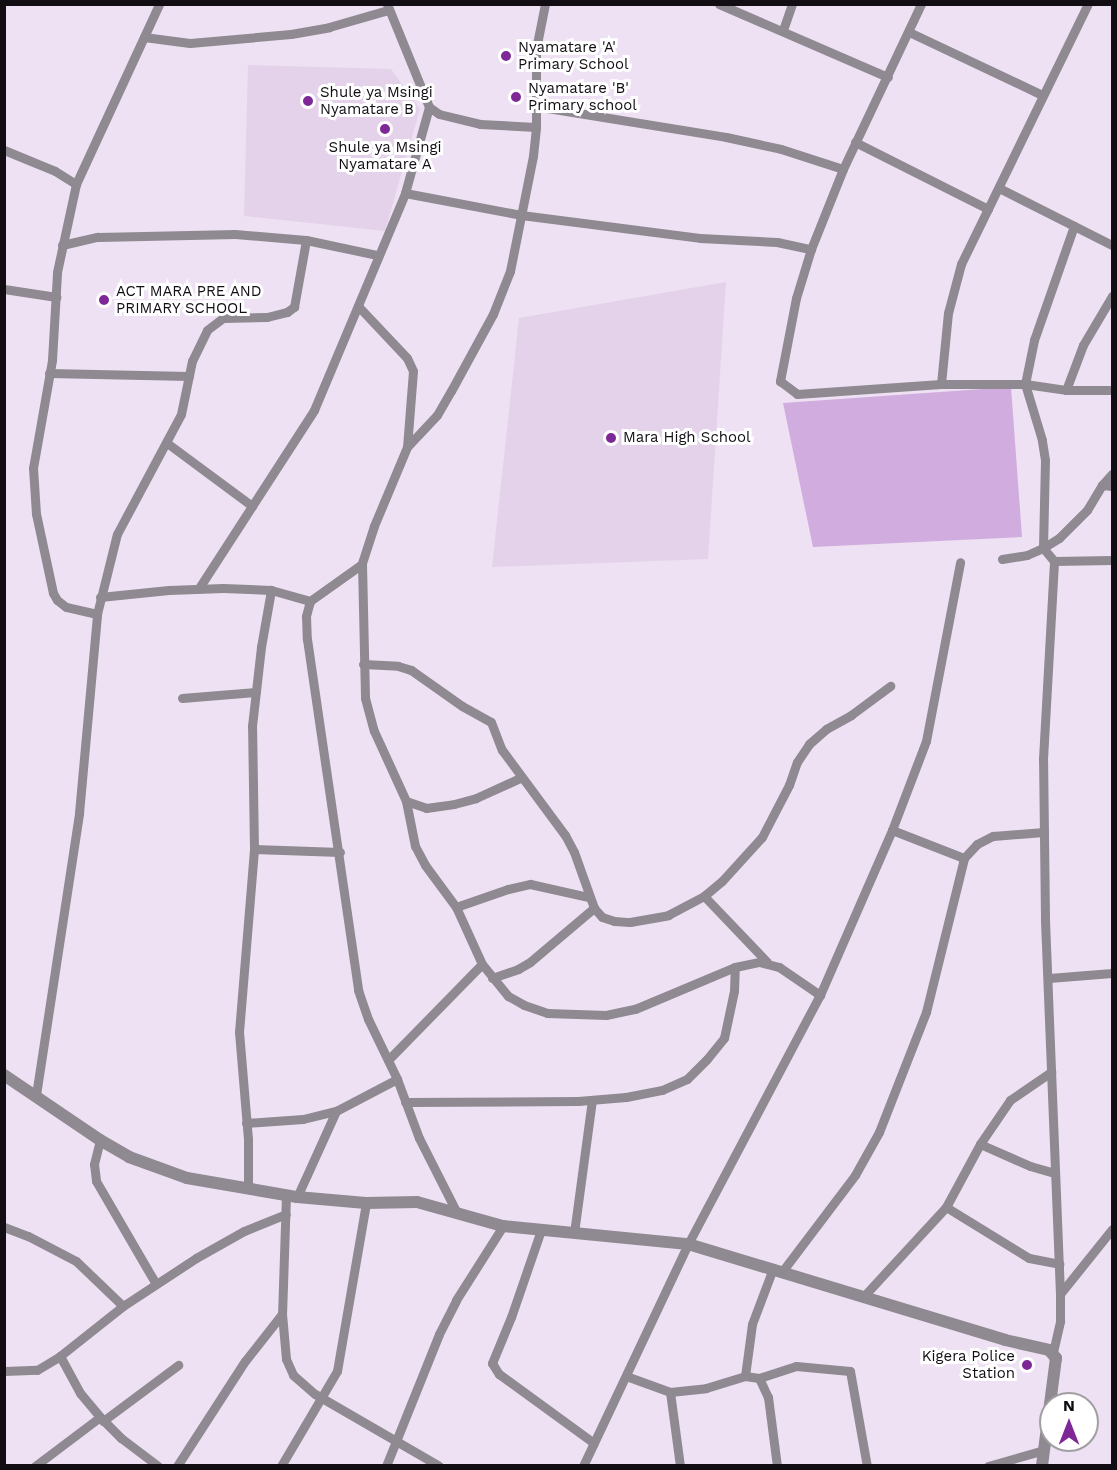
<!DOCTYPE html>
<html>
<head>
<meta charset="utf-8">
<style>
	body { margin:0 }
	#map { position:relative; width:1117px; height:1470px; overflow:hidden; background:#eee1f3; font-family:"Work Sans",sans-serif }
	div>[style] { position:absolute }
	[style*='--x'] { left:calc(var(--x)*1px); top:calc(var(--y)*1px); width:calc(var(--w)*1px); rotate:calc(var(--a)*1deg) }
	.built>* { inset:0; background:#e4d2ea }
	.green>* { inset:0; background:#d1acde }
	.minor>* { height:9px; margin:-4.5px; padding:0 4.5px; transform-origin:4.5px; border-radius:4.5px; background:#8f8991 }
	.tertiary>* { height:12px; margin:-6px; padding:0 6px; transform-origin:6px; border-radius:6px; background:#8f8991 }
	.dots>* { width:16px; height:16px; translate:-50% -50%; box-sizing:border-box; border:3px solid #fff; border-radius:50% }
	span { translate:-50% -50%; white-space:nowrap; text-align:center; line-height:1.15; -webkit-text-stroke:6px #fff; paint-order:stroke }
	.poi-label { font-size:15px; color:#110d13 }
	.left { translate:0 -50%; text-align:left }
	.right { translate:-100% -50%; text-align:right }
	.frame { position:absolute; inset:0; border:6px solid #110d13; pointer-events:none }
	.north { position:absolute; left:1039px; top:1392px; width:60px; height:60px; box-sizing:border-box; background:#fff; border:2px solid #a09ea1; border-radius:50%; rotate:0deg; font-size:16px; font-weight:700; line-height:24px; text-align:center; color:#110d13 }
	.north::after { content:''; display:block; margin:auto; width:21px; height:27px; background:#7e2897; clip-path:polygon(50% 0,100% 100%,50% 72%,0 100%) }
</style>
</head>
<body>
<div id="map">
	<div class="built">
		<div style="clip-path:polygon(248px 65px,391px 69px,420px 109px,385px 231px,244px 216px)"></div>
		<div style="clip-path:polygon(726px 282px,708px 559px,492px 567px,519px 318px)"></div>
	</div>
	<div class="green">
		<div style="clip-path:polygon(1011px 387px,1022px 537px,813px 547px,783px 403px)"></div>
	</div>
	<div class="minor">
		<div style="--x:387;--y:4;--w:111;--a:67.8"></div>
		<div style="--x:429;--y:107;--w:12;--a:35"></div>
		<div style="--x:439;--y:114;--w:42;--a:13.7"></div>
		<div style="--x:480;--y:124;--w:56;--a:3.1"></div>
		<div style="--x:719;--y:4;--w:184;--a:23.4"></div>
		<div style="--x:921;--y:4;--w:183;--a:115.3"></div>
		<div style="--x:843;--y:169;--w:86;--a:111.8"></div>
		<div style="--x:811;--y:249;--w:51;--a:107"></div>
		<div style="--x:796;--y:298;--w:85;--a:100.9"></div>
		<div style="--x:780;--y:381;--w:21;--a:37"></div>
		<div style="--x:797;--y:394;--w:144;--a:-4"></div>
		<div style="--x:941;--y:384;--w:84;--a:0"></div>
		<div style="--x:1025;--y:384;--w:41;--a:8.3"></div>
		<div style="--x:1066;--y:390;--w:46;--a:0"></div>
		<div style="--x:783;--y:30;--w:28;--a:-71"></div>
		<div style="--x:909;--y:32;--w:147;--a:25.3"></div>
		<div style="--x:144;--y:37;--w:46;--a:7.4"></div>
		<div style="--x:190;--y:43;--w:101;--a:-5.1"></div>
		<div style="--x:291;--y:34;--w:39;--a:-10"></div>
		<div style="--x:329;--y:27;--w:61;--a:-16.1"></div>
		<div style="--x:535;--y:106;--w:193;--a:9.2"></div>
		<div style="--x:726;--y:137;--w:56;--a:12.3"></div>
		<div style="--x:781;--y:149;--w:65;--a:17.9"></div>
		<div style="--x:855;--y:142;--w:149;--a:26.7"></div>
		<div style="--x:4;--y:150;--w:55;--a:22.4"></div>
		<div style="--x:55;--y:171;--w:25;--a:32"></div>
		<div style="--x:999;--y:188;--w:127;--a:26.8"></div>
		<div style="--x:405;--y:193;--w:118;--a:10.7"></div>
		<div style="--x:521;--y:215;--w:180;--a:7.3"></div>
		<div style="--x:700;--y:238;--w:77;--a:3"></div>
		<div style="--x:777;--y:242;--w:35;--a:12"></div>
		<div style="--x:62;--y:245;--w:37;--a:-13"></div>
		<div style="--x:98;--y:237;--w:137;--a:-1.3"></div>
		<div style="--x:235;--y:234;--w:71;--a:4.8"></div>
		<div style="--x:306;--y:240;--w:73;--a:11.9"></div>
		<div style="--x:4;--y:289;--w:53;--a:8.7"></div>
		<div style="--x:358;--y:306;--w:71;--a:46.7"></div>
		<div style="--x:407;--y:358;--w:14;--a:65"></div>
		<div style="--x:413;--y:371;--w:76;--a:94.5"></div>
		<div style="--x:407;--y:447;--w:86;--a:112.7"></div>
		<div style="--x:374;--y:526;--w:40;--a:108"></div>
		<div style="--x:362;--y:564;--w:64;--a:144.6"></div>
		<div style="--x:310;--y:601;--w:16;--a:105"></div>
		<div style="--x:306;--y:616;--w:23;--a:88"></div>
		<div style="--x:307;--y:639;--w:355;--a:81.7"></div>
		<div style="--x:358;--y:990;--w:31;--a:71"></div>
		<div style="--x:368;--y:1019;--w:67;--a:64.2"></div>
		<div style="--x:397;--y:1079;--w:63;--a:69.6"></div>
		<div style="--x:419;--y:1138;--w:84;--a:63.1"></div>
		<div style="--x:49;--y:373;--w:140;--a:1.2"></div>
		<div style="--x:941;--y:384;--w:71;--a:-84.4"></div>
		<div style="--x:948;--y:313;--w:51;--a:-75.1"></div>
		<div style="--x:961;--y:264;--w:289;--a:-64"></div>
		<div style="--x:1066;--y:390;--w:48;--a:-69.3"></div>
		<div style="--x:1083;--y:345;--w:57;--a:-59.4"></div>
		<div style="--x:167;--y:443;--w:106;--a:36.5"></div>
		<div style="--x:407;--y:447;--w:44;--a:-46.8"></div>
		<div style="--x:437;--y:415;--w:28;--a:-60"></div>
		<div style="--x:451;--y:391;--w:88;--a:-61.4"></div>
		<div style="--x:493;--y:314;--w:46;--a:-68.4"></div>
		<div style="--x:510;--y:271;--w:117;--a:-78.7"></div>
		<div style="--x:533;--y:156;--w:29;--a:-84"></div>
		<div style="--x:536;--y:127;--w:78;--a:-90"></div>
		<div style="--x:536;--y:49;--w:46;--a:-78.7"></div>
		<div style="--x:1102;--y:485;--w:15;--a:-48"></div>
		<div style="--x:1002;--y:559;--w:25;--a:-9"></div>
		<div style="--x:1027;--y:555;--w:17;--a:-24"></div>
		<div style="--x:1043;--y:548;--w:88;--a:-88.7"></div>
		<div style="--x:1045;--y:460;--w:20;--a:-99"></div>
		<div style="--x:1042;--y:440;--w:59;--a:-106.9"></div>
		<div style="--x:1025;--y:384;--w:45;--a:-78.4"></div>
		<div style="--x:1034;--y:340;--w:121;--a:-70.7"></div>
		<div style="--x:1054;--y:561;--w:58;--a:-1"></div>
		<div style="--x:362;--y:564;--w:134;--a:88.7"></div>
		<div style="--x:365;--y:698;--w:34;--a:75"></div>
		<div style="--x:374;--y:731;--w:77;--a:65.4"></div>
		<div style="--x:406;--y:801;--w:46;--a:78.7"></div>
		<div style="--x:415;--y:846;--w:21;--a:62"></div>
		<div style="--x:425;--y:865;--w:52;--a:53.6"></div>
		<div style="--x:456;--y:907;--w:63;--a:65.5"></div>
		<div style="--x:482;--y:964;--w:41;--a:50.9"></div>
		<div style="--x:508;--y:996;--w:18;--a:29"></div>
		<div style="--x:524;--y:1005;--w:24;--a:19"></div>
		<div style="--x:547;--y:1013;--w:59;--a:1.9"></div>
		<div style="--x:606;--y:1015;--w:30;--a:-12"></div>
		<div style="--x:635;--y:1009;--w:108;--a:-22.8"></div>
		<div style="--x:735;--y:967;--w:25;--a:-12"></div>
		<div style="--x:759;--y:962;--w:21;--a:14"></div>
		<div style="--x:779;--y:967;--w:50;--a:34.3"></div>
		<div style="--x:199;--y:588;--w:212;--a:-57.1"></div>
		<div style="--x:314;--y:410;--w:235;--a:-67.2"></div>
		<div style="--x:405;--y:193;--w:89;--a:-74.4"></div>
		<div style="--x:100;--y:597;--w:69;--a:-5.8"></div>
		<div style="--x:169;--y:590;--w:54;--a:-2.1"></div>
		<div style="--x:223;--y:588;--w:48;--a:2.4"></div>
		<div style="--x:271;--y:590;--w:41;--a:15.8"></div>
		<div style="--x:97;--y:614;--w:32;--a:-167"></div>
		<div style="--x:66;--y:607;--w:11;--a:-142"></div>
		<div style="--x:57;--y:600;--w:8;--a:-120"></div>
		<div style="--x:53;--y:593;--w:81;--a:-102.1"></div>
		<div style="--x:36;--y:514;--w:46;--a:-93.7"></div>
		<div style="--x:33;--y:468;--w:110;--a:-80"></div>
		<div style="--x:52;--y:360;--w:88;--a:-86.7"></div>
		<div style="--x:57;--y:272;--w:90;--a:-77.8"></div>
		<div style="--x:76;--y:184;--w:198;--a:-65.2"></div>
		<div style="--x:363;--y:664;--w:35;--a:3"></div>
		<div style="--x:398;--y:666;--w:14;--a:17"></div>
		<div style="--x:411;--y:670;--w:62;--a:35.2"></div>
		<div style="--x:462;--y:706;--w:33;--a:29"></div>
		<div style="--x:491;--y:722;--w:30;--a:69"></div>
		<div style="--x:502;--y:750;--w:106;--a:53.5"></div>
		<div style="--x:565;--y:835;--w:19;--a:62"></div>
		<div style="--x:574;--y:852;--w:59;--a:70.3"></div>
		<div style="--x:594;--y:908;--w:12;--a:48"></div>
		<div style="--x:602;--y:917;--w:13;--a:18"></div>
		<div style="--x:614;--y:921;--w:16;--a:4"></div>
		<div style="--x:630;--y:922;--w:39;--a:-10"></div>
		<div style="--x:668;--y:915;--w:41;--a:-27.8"></div>
		<div style="--x:704;--y:896;--w:23;--a:-40"></div>
		<div style="--x:722;--y:881;--w:59;--a:-47.7"></div>
		<div style="--x:762;--y:837;--w:59;--a:-62.6"></div>
		<div style="--x:789;--y:785;--w:24;--a:-71"></div>
		<div style="--x:797;--y:762;--w:22;--a:-56"></div>
		<div style="--x:809;--y:744;--w:23;--a:-41"></div>
		<div style="--x:826;--y:729;--w:29;--a:-29"></div>
		<div style="--x:851;--y:715;--w:49;--a:-36.6"></div>
		<div style="--x:182;--y:698;--w:74;--a:-4.6"></div>
		<div style="--x:406;--y:801;--w:21;--a:19"></div>
		<div style="--x:426;--y:808;--w:28;--a:-8"></div>
		<div style="--x:454;--y:804;--w:23;--a:-15"></div>
		<div style="--x:476;--y:798;--w:48;--a:-24.4"></div>
		<div style="--x:892;--y:830;--w:77;--a:21.3"></div>
		<div style="--x:254;--y:849;--w:86;--a:2"></div>
		<div style="--x:704;--y:896;--w:91;--a:46.3"></div>
		<div style="--x:456;--y:907;--w:55;--a:-19.1"></div>
		<div style="--x:508;--y:889;--w:23;--a:-13"></div>
		<div style="--x:530;--y:884;--w:59;--a:12.6"></div>
		<div style="--x:492;--y:978;--w:28;--a:-19"></div>
		<div style="--x:518;--y:969;--w:14;--a:-30"></div>
		<div style="--x:530;--y:962;--w:84;--a:-40.2"></div>
		<div style="--x:1049;--y:978;--w:63;--a:-4.5"></div>
		<div style="--x:388;--y:1060;--w:134;--a:-45.6"></div>
		<div style="--x:36;--y:1095;--w:285;--a:-81.3"></div>
		<div style="--x:79;--y:813;--w:200;--a:-84.8"></div>
		<div style="--x:97;--y:614;--w:82;--a:-76"></div>
		<div style="--x:117;--y:534;--w:136;--a:-61.9"></div>
		<div style="--x:181;--y:414;--w:54;--a:-78.3"></div>
		<div style="--x:192;--y:361;--w:34;--a:-64"></div>
		<div style="--x:207;--y:330;--w:20;--a:-37"></div>
		<div style="--x:223;--y:318;--w:44;--a:-1.3"></div>
		<div style="--x:267;--y:317;--w:21;--a:-14"></div>
		<div style="--x:287;--y:312;--w:9;--a:-36"></div>
		<div style="--x:294;--y:307;--w:68;--a:-79.8"></div>
		<div style="--x:405;--y:1102;--w:173;--a:-0.3"></div>
		<div style="--x:578;--y:1101;--w:48;--a:-4.8"></div>
		<div style="--x:626;--y:1097;--w:37;--a:-11"></div>
		<div style="--x:662;--y:1090;--w:27;--a:-24"></div>
		<div style="--x:687;--y:1079;--w:28;--a:-45"></div>
		<div style="--x:707;--y:1059;--w:27;--a:-51"></div>
		<div style="--x:724;--y:1038;--w:48;--a:-78"></div>
		<div style="--x:734;--y:991;--w:24;--a:-88"></div>
		<div style="--x:246;--y:1123;--w:57;--a:-4"></div>
		<div style="--x:303;--y:1119;--w:34;--a:-14"></div>
		<div style="--x:336;--y:1111;--w:69;--a:-27.7"></div>
		<div style="--x:100;--y:1140;--w:25;--a:104"></div>
		<div style="--x:94;--y:1164;--w:17;--a:83"></div>
		<div style="--x:96;--y:1181;--w:119;--a:59.8"></div>
		<div style="--x:980;--y:1144;--w:55;--a:23.7"></div>
		<div style="--x:1030;--y:1166;--w:26;--a:16"></div>
		<div style="--x:248;--y:1189;--w:50;--a:-90"></div>
		<div style="--x:248;--y:1139;--w:107;--a:-94.8"></div>
		<div style="--x:239;--y:1032;--w:184;--a:-85.3"></div>
		<div style="--x:254;--y:849;--w:123;--a:-90.9"></div>
		<div style="--x:252;--y:726;--w:80;--a:-83.5"></div>
		<div style="--x:261;--y:647;--w:58;--a:-80"></div>
		<div style="--x:286;--y:1195;--w:119;--a:91.9"></div>
		<div style="--x:282;--y:1314;--w:45;--a:84.9"></div>
		<div style="--x:286;--y:1359;--w:17;--a:66"></div>
		<div style="--x:293;--y:1375;--w:29;--a:41"></div>
		<div style="--x:315;--y:1394;--w:143;--a:30.1"></div>
		<div style="--x:297;--y:1197;--w:94;--a:-65.6"></div>
		<div style="--x:946;--y:1207;--w:97;--a:31.6"></div>
		<div style="--x:1029;--y:1258;--w:31;--a:11"></div>
		<div style="--x:4;--y:1227;--w:26;--a:21"></div>
		<div style="--x:28;--y:1236;--w:54;--a:27.5"></div>
		<div style="--x:76;--y:1261;--w:65;--a:43.8"></div>
		<div style="--x:541;--y:1230;--w:92;--a:109"></div>
		<div style="--x:511;--y:1317;--w:50;--a:112.4"></div>
		<div style="--x:492;--y:1363;--w:13;--a:58"></div>
		<div style="--x:499;--y:1374;--w:117;--a:36"></div>
		<div style="--x:574;--y:1233;--w:134;--a:-82.3"></div>
		<div style="--x:781;--y:1273;--w:123;--a:-52.9"></div>
		<div style="--x:855;--y:1175;--w:49;--a:-60.8"></div>
		<div style="--x:879;--y:1132;--w:129;--a:-68.6"></div>
		<div style="--x:926;--y:1012;--w:159;--a:-76.1"></div>
		<div style="--x:964;--y:858;--w:19;--a:-47"></div>
		<div style="--x:977;--y:844;--w:18;--a:-27"></div>
		<div style="--x:993;--y:836;--w:51;--a:-4.5"></div>
		<div style="--x:1060;--y:1294;--w:83;--a:-51.3"></div>
		<div style="--x:863;--y:1297;--w:122;--a:-47.3"></div>
		<div style="--x:946;--y:1207;--w:72;--a:-61.6"></div>
		<div style="--x:980;--y:1144;--w:53;--a:-55.7"></div>
		<div style="--x:1010;--y:1100;--w:50;--a:-34.3"></div>
		<div style="--x:1053;--y:1352;--w:32;--a:-77"></div>
		<div style="--x:1060;--y:1321;--w:27;--a:-90"></div>
		<div style="--x:1060;--y:1294;--w:376;--a:-92.3"></div>
		<div style="--x:1045;--y:918;--w:159;--a:-90.7"></div>
		<div style="--x:1043;--y:759;--w:198;--a:-86.8"></div>
		<div style="--x:1054;--y:561;--w:17;--a:-130"></div>
		<div style="--x:1043;--y:548;--w:19;--a:-32"></div>
		<div style="--x:1059;--y:538;--w:40;--a:-45"></div>
		<div style="--x:1087;--y:510;--w:29;--a:-59"></div>
		<div style="--x:1102;--y:485;--w:10;--a:6"></div>
		<div style="--x:60;--y:1356;--w:42;--a:61.6"></div>
		<div style="--x:80;--y:1393;--w:31;--a:50"></div>
		<div style="--x:100;--y:1417;--w:30;--a:45"></div>
		<div style="--x:121;--y:1438;--w:46;--a:37.1"></div>
		<div style="--x:4;--y:1371;--w:33;--a:-2"></div>
		<div style="--x:37;--y:1370;--w:27;--a:-31"></div>
		<div style="--x:60;--y:1356;--w:80;--a:-38.4"></div>
		<div style="--x:123;--y:1306;--w:87;--a:-33.3"></div>
		<div style="--x:196;--y:1258;--w:55;--a:-29.4"></div>
		<div style="--x:244;--y:1231;--w:45;--a:-22"></div>
		<div style="--x:626;--y:1376;--w:47;--a:20"></div>
		<div style="--x:670;--y:1392;--w:36;--a:-6"></div>
		<div style="--x:706;--y:1388;--w:41;--a:-17.1"></div>
		<div style="--x:745;--y:1376;--w:14;--a:8"></div>
		<div style="--x:759;--y:1378;--w:21;--a:65"></div>
		<div style="--x:768;--y:1397;--w:70;--a:82.6"></div>
		<div style="--x:745;--y:1376;--w:52;--a:-82.3"></div>
		<div style="--x:752;--y:1324;--w:57;--a:-69.3"></div>
		<div style="--x:759;--y:1378;--w:39;--a:-18"></div>
		<div style="--x:796;--y:1366;--w:54;--a:5.3"></div>
		<div style="--x:850;--y:1371;--w:97;--a:79.9"></div>
		<div style="--x:670;--y:1392;--w:75;--a:82.3"></div>
		<div style="--x:103;--y:1421;--w:94;--a:-36.7"></div>
		<div style="--x:35;--y:1466;--w:81;--a:-37"></div>
		<div style="--x:177;--y:1466;--w:125;--a:-57.1"></div>
		<div style="--x:245;--y:1361;--w:60;--a:-51.8"></div>
		<div style="--x:281;--y:1466;--w:110;--a:-59.5"></div>
		<div style="--x:337;--y:1371;--w:170;--a:-80.2"></div>
		<div style="--x:386;--y:1466;--w:142;--a:-68.1"></div>
		<div style="--x:439;--y:1334;--w:38;--a:-63"></div>
		<div style="--x:456;--y:1300;--w:88;--a:-57.6"></div>
		<div style="--x:583;--y:1466;--w:246;--a:-64.7"></div>
		<div style="--x:688;--y:1244;--w:282;--a:-62.1"></div>
		<div style="--x:820;--y:995;--w:180;--a:-66.4"></div>
		<div style="--x:892;--y:830;--w:95;--a:-69.1"></div>
		<div style="--x:926;--y:741;--w:182;--a:-79.2"></div>
		<div style="--x:988;--y:1466;--w:58;--a:-15.9"></div>
	</div>
	<div class="tertiary">
		<div style="--x:4;--y:1075;--w:116;--a:34.1"></div>
		<div style="--x:100;--y:1140;--w:34;--a:30"></div>
		<div style="--x:129;--y:1157;--w:62;--a:19.9"></div>
		<div style="--x:187;--y:1178;--w:112;--a:9.8"></div>
		<div style="--x:297;--y:1197;--w:69;--a:5"></div>
		<div style="--x:366;--y:1203;--w:51;--a:-1.1"></div>
		<div style="--x:417;--y:1202;--w:89;--a:15.6"></div>
		<div style="--x:503;--y:1226;--w:186;--a:5.6"></div>
		<div style="--x:688;--y:1244;--w:331;--a:16.8"></div>
		<div style="--x:1005;--y:1340;--w:45;--a:12.8"></div>
		<div style="--x:1049;--y:1350;--w:11;--a:49"></div>
		<div style="--x:1056;--y:1358;--w:109;--a:97.4"></div>
	</div>
	<div class="dots">
		<div style="left:506px;top:56px;background:#7e2897"></div>
		<div style="left:516px;top:97px;background:#7e2897"></div>
		<div style="left:308px;top:101px;background:#7e2897"></div>
		<div style="left:385px;top:129px;background:#7e2897"></div>
		<div style="left:104px;top:300px;background:#7e2897"></div>
		<div style="left:611px;top:438px;background:#7e2897"></div>
		<div style="left:1027px;top:1365px;background:#7e2897"></div>
	</div>
	<div class="poi-label">
		<span class="left" style="left:518px;top:56px">Nyamatare 'A'<br>Primary School</span>
		<span class="left" style="left:528px;top:97px">Nyamatare 'B'<br>Primary school</span>
		<span class="left" style="left:320px;top:101px">Shule ya Msingi<br>Nyamatare B</span>
		<span style="left:385px;top:156px">Shule ya Msingi<br>Nyamatare A</span>
		<span class="left" style="left:116px;top:300px">ACT MARA PRE AND<br>PRIMARY SCHOOL</span>
		<span class="left" style="left:623px;top:438px">Mara High School</span>
		<span class="right" style="left:1015px;top:1365px">Kigera Police<br>Station</span>
	</div>
	<div class="frame"></div>
	<div class="north">N</div>
</div>
</body>
</html>
